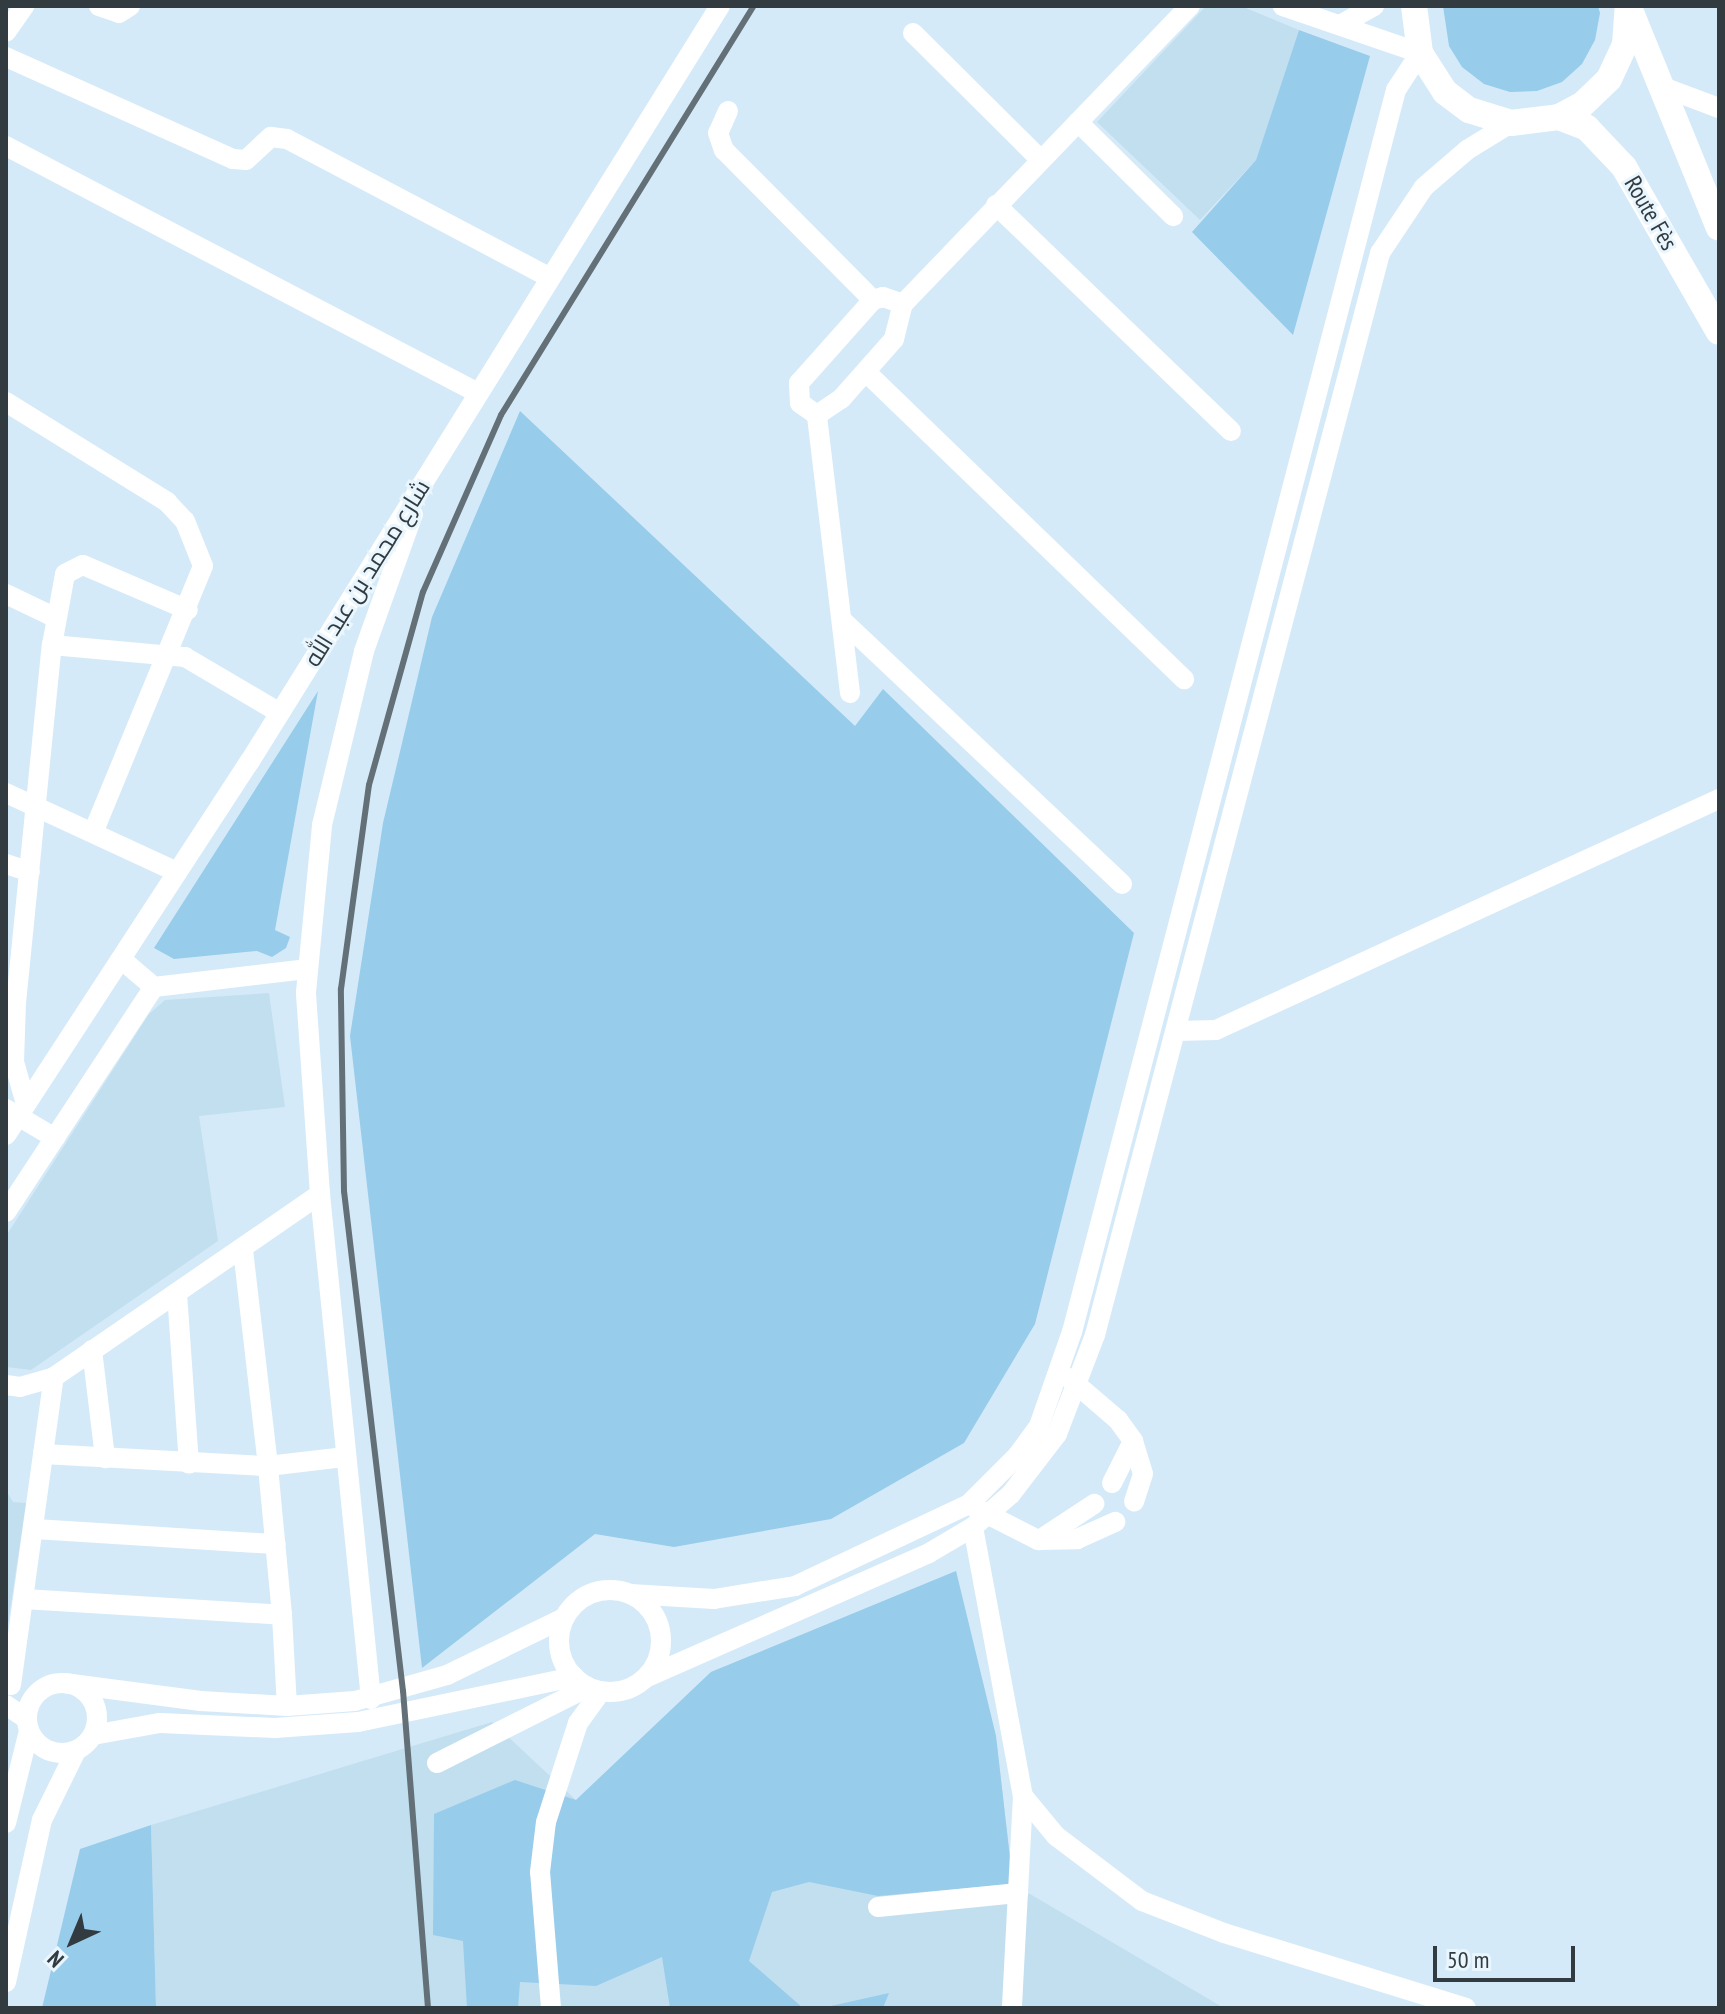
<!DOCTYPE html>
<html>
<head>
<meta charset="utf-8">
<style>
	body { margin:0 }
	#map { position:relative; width:1725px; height:2014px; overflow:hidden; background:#d5eaf8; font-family:"PT Sans Narrow",Cairo,sans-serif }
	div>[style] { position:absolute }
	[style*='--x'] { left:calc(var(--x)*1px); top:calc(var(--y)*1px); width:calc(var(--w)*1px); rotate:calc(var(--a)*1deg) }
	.built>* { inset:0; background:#c2dff0 }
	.green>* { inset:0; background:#97cceb }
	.minor>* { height:20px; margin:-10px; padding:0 10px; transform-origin:10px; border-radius:10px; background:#fff }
	.minor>.ring { margin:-10px; padding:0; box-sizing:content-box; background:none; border:20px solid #fff; border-radius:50% }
	.major>* { height:26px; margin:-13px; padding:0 13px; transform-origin:13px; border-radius:13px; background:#fff }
	.rail>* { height:6px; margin:-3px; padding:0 3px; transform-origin:3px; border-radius:3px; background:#647078 }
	span { translate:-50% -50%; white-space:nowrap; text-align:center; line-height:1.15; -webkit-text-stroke:6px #e9f6fe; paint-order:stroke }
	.street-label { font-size:24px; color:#323b40 }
	.frame { position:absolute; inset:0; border:8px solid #323b40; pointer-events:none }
	.north { position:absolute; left:32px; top:1902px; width:80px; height:80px; -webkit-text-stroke:6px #e9f6fe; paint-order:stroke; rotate:224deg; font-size:22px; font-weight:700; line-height:32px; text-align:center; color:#323b40 }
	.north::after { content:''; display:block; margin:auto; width:28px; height:36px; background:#323b40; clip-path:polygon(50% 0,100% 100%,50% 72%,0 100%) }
	.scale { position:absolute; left:1433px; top:1946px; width:142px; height:36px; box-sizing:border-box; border:4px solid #323b40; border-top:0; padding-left:10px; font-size:24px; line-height:28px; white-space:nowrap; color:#323b40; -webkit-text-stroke:6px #e9f6fe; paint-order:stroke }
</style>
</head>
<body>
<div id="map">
	<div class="built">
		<div style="clip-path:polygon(1206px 6px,1241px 6px,1299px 30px,1256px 160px,1200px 220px,1097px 122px)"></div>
		<div style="clip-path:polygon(269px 993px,285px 1107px,199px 1116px,218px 1241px,31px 1370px,6px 1367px,6px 1236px,149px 1014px,165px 1000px)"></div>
		<div style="clip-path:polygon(6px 1490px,13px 1502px,26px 1503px,7px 1631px)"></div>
		<div style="clip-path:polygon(956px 1571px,996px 1736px,1013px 1884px,1224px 2008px,156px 2008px,151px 1825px,492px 1722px,576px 1800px,711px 1672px)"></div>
	</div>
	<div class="green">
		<div style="clip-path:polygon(1443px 6px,1598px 6px,1600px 13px,1595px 40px,1582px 64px,1562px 82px,1537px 91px,1510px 92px,1484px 84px,1462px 67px,1449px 46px)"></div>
		<div style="clip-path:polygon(1299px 30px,1370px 56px,1293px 335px,1192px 232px,1256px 160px)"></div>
		<div style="clip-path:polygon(520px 411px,855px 726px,883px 689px,1134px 933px,1035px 1324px,964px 1443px,831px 1519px,674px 1547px,595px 1534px,422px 1668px,350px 1036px,383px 823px,432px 617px)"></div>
		<div style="clip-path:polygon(318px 691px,275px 930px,290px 937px,286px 948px,272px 957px,257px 951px,174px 959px,154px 948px)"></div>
		<div style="clip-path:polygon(956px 1571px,996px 1736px,1013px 1884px,878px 1896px,809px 1882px,772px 1892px,749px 1961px,803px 2008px,670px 2008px,662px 1957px,596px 1986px,520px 1982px,518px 2008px,467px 2008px,463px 1941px,433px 1935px,434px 1814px,515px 1780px,576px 1800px,711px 1672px)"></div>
		<div style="clip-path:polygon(151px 1825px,156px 2008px,42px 2008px,80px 1849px)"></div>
		<div style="clip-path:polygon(889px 1993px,883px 2008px,822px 2008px)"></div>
	</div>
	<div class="minor">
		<div style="--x:99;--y:6;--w:21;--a:19"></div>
		<div style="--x:119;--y:13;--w:13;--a:-32"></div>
		<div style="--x:1340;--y:25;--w:39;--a:-29"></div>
		<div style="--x:6;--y:32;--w:32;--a:-55"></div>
		<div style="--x:913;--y:33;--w:179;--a:44.8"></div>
		<div style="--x:6;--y:57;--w:249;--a:24.2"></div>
		<div style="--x:233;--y:159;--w:13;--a:4"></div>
		<div style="--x:246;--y:160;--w:34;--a:-43"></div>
		<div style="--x:271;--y:137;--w:16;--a:7"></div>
		<div style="--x:287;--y:139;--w:296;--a:27.8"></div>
		<div style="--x:1663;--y:87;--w:60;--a:20.6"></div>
		<div style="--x:728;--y:111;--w:24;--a:114"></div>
		<div style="--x:718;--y:133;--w:18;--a:71"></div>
		<div style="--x:724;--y:150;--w:211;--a:45.2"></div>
		<div style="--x:873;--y:300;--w:10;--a:-17"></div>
		<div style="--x:883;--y:297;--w:21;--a:19"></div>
		<div style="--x:1078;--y:122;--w:134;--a:44.7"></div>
		<div style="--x:6;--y:146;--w:533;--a:27.62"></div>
		<div style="--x:996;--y:205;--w:326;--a:43.9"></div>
		<div style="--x:867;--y:373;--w:441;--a:44"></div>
		<div style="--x:6;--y:402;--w:190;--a:31.8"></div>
		<div style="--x:167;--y:502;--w:26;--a:47"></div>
		<div style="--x:185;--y:521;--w:48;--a:68.2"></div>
		<div style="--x:203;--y:566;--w:287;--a:112.4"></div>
		<div style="--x:817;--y:415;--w:21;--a:-145"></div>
		<div style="--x:800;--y:403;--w:20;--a:-93"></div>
		<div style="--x:799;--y:383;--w:111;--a:-48.3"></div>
		<div style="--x:6;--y:594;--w:55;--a:25.6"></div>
		<div style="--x:844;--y:622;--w:382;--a:43.3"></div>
		<div style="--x:52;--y:645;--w:134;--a:5.2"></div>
		<div style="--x:185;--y:657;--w:110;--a:30.5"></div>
		<div style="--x:850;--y:693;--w:280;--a:-96.8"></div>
		<div style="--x:817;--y:415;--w:29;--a:-34"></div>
		<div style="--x:841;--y:399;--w:80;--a:-48.5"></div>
		<div style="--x:894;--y:339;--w:36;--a:-76"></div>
		<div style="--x:903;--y:304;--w:414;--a:-46.1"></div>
		<div style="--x:6;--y:793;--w:188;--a:24.8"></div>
		<div style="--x:6;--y:864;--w:25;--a:18"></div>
		<div style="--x:121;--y:959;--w:43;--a:40.3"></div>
		<div style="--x:1176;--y:1031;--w:40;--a:-1.4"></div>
		<div style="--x:1216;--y:1030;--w:554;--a:-24.67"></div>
		<div style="--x:26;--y:1104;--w:44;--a:-105.9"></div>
		<div style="--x:14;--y:1062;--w:59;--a:-88.1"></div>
		<div style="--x:16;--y:1003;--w:360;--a:-84.3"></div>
		<div style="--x:52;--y:645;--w:72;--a:-79.6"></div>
		<div style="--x:65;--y:574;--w:20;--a:-27"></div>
		<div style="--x:83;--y:565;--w:114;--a:23.2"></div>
		<div style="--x:6;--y:1109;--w:57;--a:30.6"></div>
		<div style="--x:6;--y:1135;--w:447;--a:-56.9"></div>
		<div style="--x:250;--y:761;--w:889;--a:-58.1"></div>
		<div style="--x:6;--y:1212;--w:269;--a:-56.7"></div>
		<div style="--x:154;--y:987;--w:155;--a:-6.7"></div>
		<div style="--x:177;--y:1293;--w:171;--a:86"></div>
		<div style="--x:92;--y:1350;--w:109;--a:83.1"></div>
		<div style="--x:1069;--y:1378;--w:65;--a:40.6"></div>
		<div style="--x:1118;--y:1420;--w:26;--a:54"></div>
		<div style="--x:1133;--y:1441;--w:34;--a:73"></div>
		<div style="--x:1143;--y:1474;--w:29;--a:108"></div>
		<div style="--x:6;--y:1385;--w:14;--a:8"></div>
		<div style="--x:20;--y:1387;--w:35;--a:-16"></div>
		<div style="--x:54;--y:1377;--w:323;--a:-34.5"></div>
		<div style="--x:43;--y:1454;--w:225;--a:3.1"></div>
		<div style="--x:268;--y:1466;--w:218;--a:-96.6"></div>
		<div style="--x:1112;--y:1483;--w:47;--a:-63.4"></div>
		<div style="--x:975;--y:1508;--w:71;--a:26.9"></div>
		<div style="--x:1038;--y:1540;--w:39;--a:-1"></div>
		<div style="--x:1077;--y:1539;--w:42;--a:-24.1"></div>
		<div style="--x:973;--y:1527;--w:274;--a:79.5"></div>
		<div style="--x:1023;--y:1796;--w:212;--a:93"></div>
		<div style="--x:35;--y:1529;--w:241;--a:3.6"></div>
		<div style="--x:1041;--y:1539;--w:64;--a:-33.4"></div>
		<div class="ring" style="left:559px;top:1590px;width:82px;height:82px"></div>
		<div style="--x:630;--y:1594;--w:84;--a:3.4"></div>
		<div style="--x:714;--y:1599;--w:82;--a:-9.1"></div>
		<div style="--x:795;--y:1586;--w:192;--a:-25.2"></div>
		<div style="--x:969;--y:1504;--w:69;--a:-45"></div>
		<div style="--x:1018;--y:1455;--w:36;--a:-54"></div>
		<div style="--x:1039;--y:1426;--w:100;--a:-70.7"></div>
		<div style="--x:1072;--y:1332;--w:1284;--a:-75.38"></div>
		<div style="--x:1396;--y:90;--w:44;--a:-57"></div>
		<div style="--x:1420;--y:53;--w:145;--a:-161.1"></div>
		<div style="--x:24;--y:1599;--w:258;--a:3.5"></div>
		<div style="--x:282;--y:1615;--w:91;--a:86.9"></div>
		<div style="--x:282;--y:1615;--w:150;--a:-95.4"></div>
		<div style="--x:268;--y:1466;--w:78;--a:-6.7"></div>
		<div style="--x:647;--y:1677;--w:308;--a:-23.7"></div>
		<div style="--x:929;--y:1553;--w:51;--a:-30.6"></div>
		<div style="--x:973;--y:1527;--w:50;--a:-41"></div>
		<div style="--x:1011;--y:1494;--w:76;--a:-52.5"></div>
		<div style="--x:1057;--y:1434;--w:106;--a:-69"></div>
		<div style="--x:1095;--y:1335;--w:1119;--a:-75.24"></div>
		<div style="--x:1380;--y:253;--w:79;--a:-56.3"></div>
		<div style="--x:1424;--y:187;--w:57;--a:-40.7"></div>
		<div style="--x:1467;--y:150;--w:52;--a:-31.5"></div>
		<div style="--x:64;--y:1683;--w:138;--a:7.5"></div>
		<div style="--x:201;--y:1701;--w:86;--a:3.3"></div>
		<div style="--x:287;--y:1706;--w:68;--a:-4.2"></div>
		<div style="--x:355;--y:1701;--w:96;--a:-15.8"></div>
		<div style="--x:447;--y:1675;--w:130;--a:-26"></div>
		<div class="ring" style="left:27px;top:1683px;width:50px;height:50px"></div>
		<div style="--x:11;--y:1685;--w:311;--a:-82.1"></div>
		<div style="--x:371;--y:1699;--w:508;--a:-95.77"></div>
		<div style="--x:320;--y:1194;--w:202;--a:-94"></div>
		<div style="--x:306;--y:992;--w:168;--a:-84.5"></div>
		<div style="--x:322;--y:825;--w:179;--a:-76.4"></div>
		<div style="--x:364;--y:651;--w:145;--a:-70.3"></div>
		<div style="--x:6;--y:1705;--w:25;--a:34"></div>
		<div style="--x:93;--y:1735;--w:68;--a:-10.2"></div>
		<div style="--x:160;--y:1723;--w:115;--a:2.5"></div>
		<div style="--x:275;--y:1728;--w:83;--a:-4.1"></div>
		<div style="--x:358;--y:1722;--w:221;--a:-11.8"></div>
		<div style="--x:437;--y:1763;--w:169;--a:-26.7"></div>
		<div style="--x:1023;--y:1796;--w:52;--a:50.5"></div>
		<div style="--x:1056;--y:1836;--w:108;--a:37.1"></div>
		<div style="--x:1142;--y:1901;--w:88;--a:21.3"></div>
		<div style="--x:1224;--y:1933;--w:253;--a:17.2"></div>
		<div style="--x:6;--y:1823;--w:95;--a:-76"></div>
		<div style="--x:878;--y:1907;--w:141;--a:-5.7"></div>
		<div style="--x:6;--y:1982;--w:166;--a:-77.5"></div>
		<div style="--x:42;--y:1820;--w:77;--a:-63.8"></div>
		<div style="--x:551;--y:2008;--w:136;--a:-94.6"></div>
		<div style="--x:540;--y:1872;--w:50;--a:-83.2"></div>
		<div style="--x:546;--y:1822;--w:104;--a:-72.1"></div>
		<div style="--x:578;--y:1723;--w:39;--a:-54"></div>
	</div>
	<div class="major">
		<div style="--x:1414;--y:6;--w:47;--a:82.7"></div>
		<div style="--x:1420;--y:53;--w:46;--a:57.3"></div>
		<div style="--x:1445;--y:92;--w:30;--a:37"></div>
		<div style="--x:1469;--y:110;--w:44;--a:17.2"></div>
		<div style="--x:1511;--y:123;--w:48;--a:-7.1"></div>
		<div style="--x:1559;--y:117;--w:26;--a:-28"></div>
		<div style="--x:1582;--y:105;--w:37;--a:-44"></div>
		<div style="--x:1609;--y:79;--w:38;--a:-65"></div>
		<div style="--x:1625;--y:45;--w:39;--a:-86"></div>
		<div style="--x:1630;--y:10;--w:235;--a:67.8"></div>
		<div style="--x:1559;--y:117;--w:30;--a:21"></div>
		<div style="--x:1587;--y:128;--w:54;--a:46.5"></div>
		<div style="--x:1624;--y:167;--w:190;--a:60.1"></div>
	</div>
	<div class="rail">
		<div style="--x:428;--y:2008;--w:318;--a:-94.5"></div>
		<div style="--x:403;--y:1691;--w:503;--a:-96.73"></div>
		<div style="--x:344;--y:1191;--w:202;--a:-90.9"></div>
		<div style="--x:341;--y:989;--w:206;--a:-82.2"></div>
		<div style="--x:369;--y:785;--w:200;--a:-74.4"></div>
		<div style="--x:423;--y:592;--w:193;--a:-66.2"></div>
		<div style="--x:501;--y:415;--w:481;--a:-58.3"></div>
	</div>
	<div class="street-label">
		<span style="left:1651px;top:213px;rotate:60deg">Route Fès</span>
		<span style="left:367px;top:573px;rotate:-58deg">شارع محمد بن عبد الله</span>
	</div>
	<div class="frame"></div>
	<div class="north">N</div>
	<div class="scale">50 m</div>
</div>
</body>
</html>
